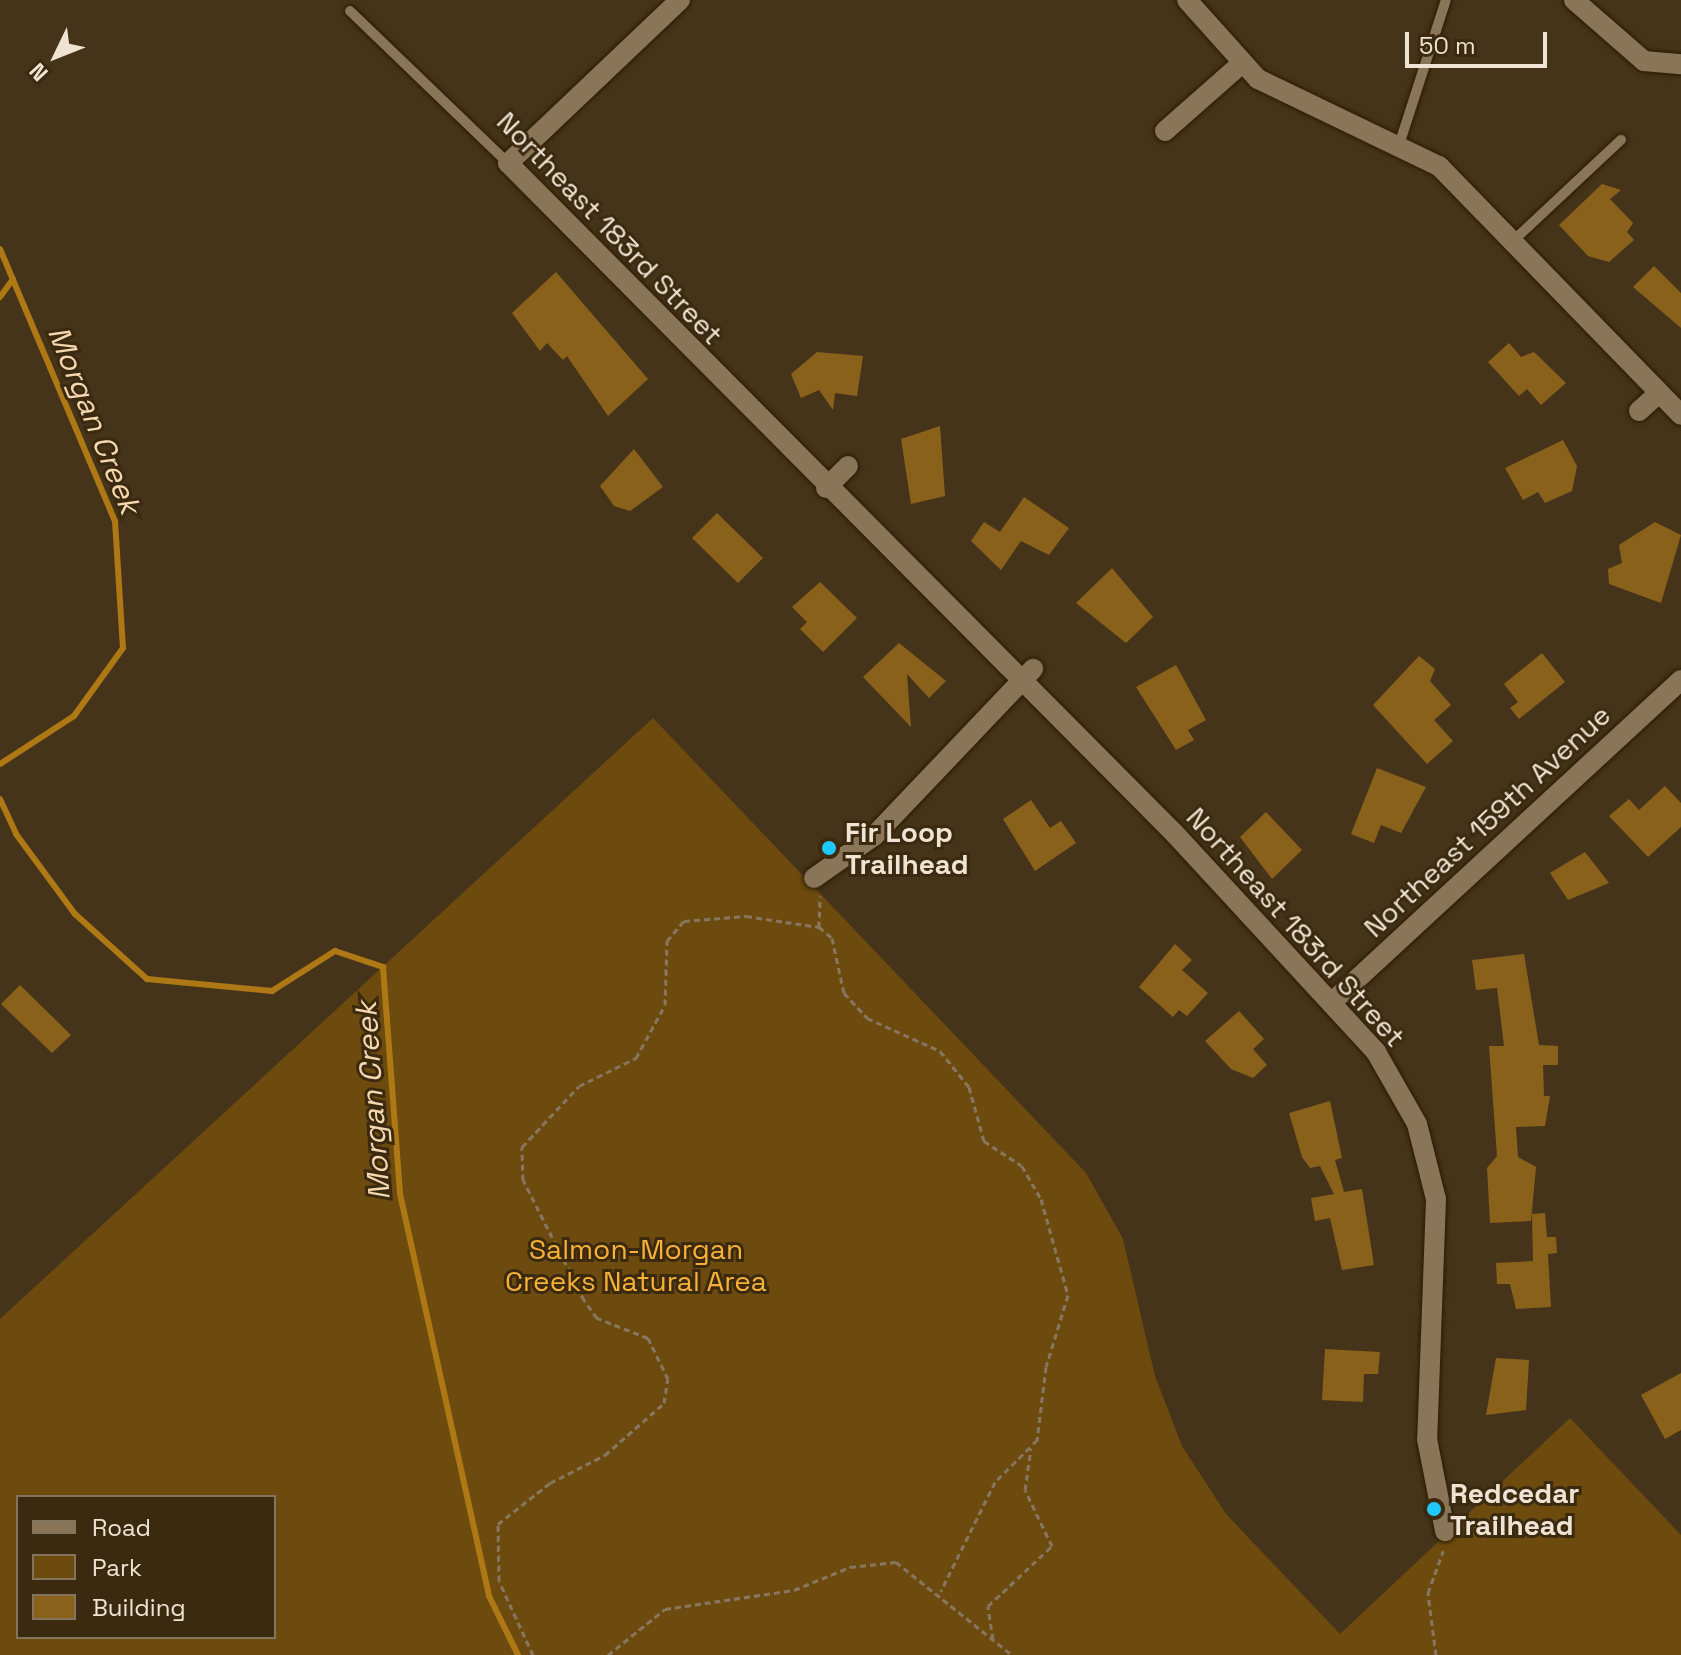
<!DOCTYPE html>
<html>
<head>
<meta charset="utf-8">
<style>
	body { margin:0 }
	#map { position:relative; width:1681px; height:1655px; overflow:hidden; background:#46341a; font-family:"Space Grotesk",sans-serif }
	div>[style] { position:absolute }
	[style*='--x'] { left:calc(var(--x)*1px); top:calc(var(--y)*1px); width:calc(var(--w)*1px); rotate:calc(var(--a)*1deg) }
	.green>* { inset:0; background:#6d4b0e }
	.stream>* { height:6px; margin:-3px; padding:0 3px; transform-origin:3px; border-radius:3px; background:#ae7815 }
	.building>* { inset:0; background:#8a611b }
	.path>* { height:3px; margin-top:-1.5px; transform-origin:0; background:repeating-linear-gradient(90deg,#877761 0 6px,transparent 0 10px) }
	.roads { filter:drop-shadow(0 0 2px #2c1b01) drop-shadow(0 0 2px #2c1b01) }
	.lane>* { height:10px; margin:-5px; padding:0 5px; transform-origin:5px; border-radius:5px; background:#8a7559 }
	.street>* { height:20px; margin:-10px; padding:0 10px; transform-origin:10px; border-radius:10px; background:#8a7559 }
	.dots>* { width:22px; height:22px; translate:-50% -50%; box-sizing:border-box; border:4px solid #3b2a0f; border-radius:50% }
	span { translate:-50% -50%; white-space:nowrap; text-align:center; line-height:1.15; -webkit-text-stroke:6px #3b2a0f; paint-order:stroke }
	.street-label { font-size:28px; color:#efe3d4 }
	.poi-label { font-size:28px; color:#efe3d4; font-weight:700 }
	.left { translate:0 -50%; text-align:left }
	.park-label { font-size:28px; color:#f8b137 }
	.water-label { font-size:30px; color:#f5d8b0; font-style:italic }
	.legend { position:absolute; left:16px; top:1495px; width:260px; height:144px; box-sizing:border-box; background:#3b2a0f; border:2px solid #83745e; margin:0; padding:10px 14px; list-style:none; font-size:24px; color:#efe3d4 }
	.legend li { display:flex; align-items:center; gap:16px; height:40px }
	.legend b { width:40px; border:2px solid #83745e }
	.north { position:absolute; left:16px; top:16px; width:80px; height:80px; -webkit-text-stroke:6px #3b2a0f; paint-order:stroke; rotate:227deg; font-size:22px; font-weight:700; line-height:32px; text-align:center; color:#efe3d4 }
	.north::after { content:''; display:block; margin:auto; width:28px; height:36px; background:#efe3d4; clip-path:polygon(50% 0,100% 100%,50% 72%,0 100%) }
	.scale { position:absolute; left:1405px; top:32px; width:142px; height:36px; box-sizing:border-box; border:4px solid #efe3d4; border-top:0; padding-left:10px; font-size:24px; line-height:28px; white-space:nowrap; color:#efe3d4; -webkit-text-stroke:6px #3b2a0f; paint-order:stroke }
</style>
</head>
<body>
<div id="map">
	<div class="green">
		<div style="clip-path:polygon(evenodd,653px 718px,1086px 1173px,1123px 1239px,1155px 1376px,1182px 1446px,1226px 1514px,1340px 1634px,1570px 1418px,1681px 1535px,1681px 1655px,0 1655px,0 1319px,653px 718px,18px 1497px,274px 1497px,274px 1637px,18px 1637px,18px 1497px)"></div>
	</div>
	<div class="stream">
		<div style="--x:0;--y:249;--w:295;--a:67.1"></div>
		<div style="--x:115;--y:521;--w:127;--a:86.4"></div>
		<div style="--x:123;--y:648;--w:84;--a:125.8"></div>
		<div style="--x:74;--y:716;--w:88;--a:147"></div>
		<div style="--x:0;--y:297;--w:22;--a:-54"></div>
		<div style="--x:0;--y:799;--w:38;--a:65"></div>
		<div style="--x:16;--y:834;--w:99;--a:53.6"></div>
		<div style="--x:75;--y:914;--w:97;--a:42.1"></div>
		<div style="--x:147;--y:979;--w:126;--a:5.5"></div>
		<div style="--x:272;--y:991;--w:75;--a:-32.4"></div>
		<div style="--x:335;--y:951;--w:51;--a:18.4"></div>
		<div style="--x:383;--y:967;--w:228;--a:85.7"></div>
		<div style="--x:400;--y:1194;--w:412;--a:77.5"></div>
		<div style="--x:489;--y:1596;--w:66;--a:63.8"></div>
	</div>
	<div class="building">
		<div style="clip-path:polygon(1602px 184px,1621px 190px,1610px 199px,1633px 223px,1627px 232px,1634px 240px,1609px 262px,1588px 256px,1559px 225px)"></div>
		<div style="clip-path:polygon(1654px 266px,1681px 293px,1681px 328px,1633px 287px)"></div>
		<div style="clip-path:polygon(556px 272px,648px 379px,608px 416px,567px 356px,563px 360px,547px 343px,540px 351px,512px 313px)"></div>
		<div style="clip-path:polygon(1509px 343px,1521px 357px,1534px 352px,1566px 383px,1541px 405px,1527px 389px,1519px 396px,1488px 362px)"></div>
		<div style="clip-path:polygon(817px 352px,863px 356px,857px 396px,835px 393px,833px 410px,819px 390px,801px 398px,791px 374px)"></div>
		<div style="clip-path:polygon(940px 426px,945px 496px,911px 504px,901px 439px)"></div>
		<div style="clip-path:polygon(1563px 440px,1577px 466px,1572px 491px,1545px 503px,1538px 492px,1523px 500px,1505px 468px)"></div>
		<div style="clip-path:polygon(634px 449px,663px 487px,630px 511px,614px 506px,600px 486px)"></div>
		<div style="clip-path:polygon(1024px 497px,1069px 528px,1049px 555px,1021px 541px,1001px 570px,971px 541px,984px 522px,1000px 532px)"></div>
		<div style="clip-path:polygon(717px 513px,763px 558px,738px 583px,692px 538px)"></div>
		<div style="clip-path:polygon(1655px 522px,1681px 535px,1661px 603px,1609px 584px,1608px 569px,1622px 563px,1619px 545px)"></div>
		<div style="clip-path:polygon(1112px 568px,1153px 617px,1126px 643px,1076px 603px)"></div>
		<div style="clip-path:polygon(820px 582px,857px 618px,823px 652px,800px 629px,807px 622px,792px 607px)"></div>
		<div style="clip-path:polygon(899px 643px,946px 681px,929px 698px,907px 674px,911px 727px,863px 677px)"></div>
		<div style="clip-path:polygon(1542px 653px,1565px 682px,1519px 719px,1510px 708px,1518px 702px,1504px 684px)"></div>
		<div style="clip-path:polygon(1419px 656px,1435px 669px,1430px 681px,1451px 705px,1434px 720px,1453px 741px,1427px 764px,1373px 705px)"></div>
		<div style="clip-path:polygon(1176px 665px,1206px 720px,1188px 730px,1194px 740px,1176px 750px,1136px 687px)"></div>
		<div style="clip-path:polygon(1377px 768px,1426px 787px,1401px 833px,1381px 825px,1374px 843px,1351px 834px)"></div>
		<div style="clip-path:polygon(1665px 786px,1681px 803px,1681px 827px,1648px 857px,1609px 816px,1629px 799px,1639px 810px)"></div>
		<div style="clip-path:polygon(1031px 800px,1050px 828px,1061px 821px,1076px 843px,1035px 871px,1003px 819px)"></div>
		<div style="clip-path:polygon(1266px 812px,1302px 850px,1272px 879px,1240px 837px)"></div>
		<div style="clip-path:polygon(1585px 852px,1609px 883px,1568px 900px,1550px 873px)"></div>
		<div style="clip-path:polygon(1175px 944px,1192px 960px,1182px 970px,1208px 993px,1187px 1016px,1179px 1010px,1173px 1017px,1139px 987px)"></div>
		<div style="clip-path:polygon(1524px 954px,1539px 1045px,1558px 1046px,1558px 1065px,1543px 1065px,1544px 1096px,1550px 1096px,1545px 1126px,1516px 1127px,1518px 1157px,1536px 1167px,1531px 1221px,1490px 1223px,1487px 1168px,1497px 1156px,1489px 1046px,1504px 1046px,1497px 988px,1476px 990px,1472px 960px)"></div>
		<div style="clip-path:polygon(20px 985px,71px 1035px,52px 1053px,1px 1004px)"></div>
		<div style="clip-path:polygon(1239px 1011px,1264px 1039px,1253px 1049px,1267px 1065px,1253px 1078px,1231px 1069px,1205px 1041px)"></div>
		<div style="clip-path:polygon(1330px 1101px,1342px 1158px,1335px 1160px,1344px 1192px,1362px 1189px,1374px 1265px,1342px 1270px,1330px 1218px,1315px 1221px,1311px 1198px,1334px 1194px,1320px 1166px,1310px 1168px,1302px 1157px,1289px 1113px)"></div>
		<div style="clip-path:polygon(1545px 1213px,1547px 1237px,1556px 1237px,1557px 1253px,1548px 1254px,1551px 1307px,1516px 1309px,1510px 1284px,1497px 1284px,1496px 1263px,1533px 1261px,1532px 1214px)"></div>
		<div style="clip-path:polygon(1325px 1349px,1380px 1352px,1378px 1374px,1364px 1374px,1363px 1402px,1322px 1400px)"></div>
		<div style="clip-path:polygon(1496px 1358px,1529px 1360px,1526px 1410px,1486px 1415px)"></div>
		<div style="clip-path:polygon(1681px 1373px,1681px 1430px,1665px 1439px,1641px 1395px)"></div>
	</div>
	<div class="path">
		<div style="--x:819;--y:927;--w:31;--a:-88"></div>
		<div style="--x:993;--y:1639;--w:33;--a:-99"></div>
		<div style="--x:988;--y:1606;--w:88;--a:-43.2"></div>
		<div style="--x:1052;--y:1546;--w:62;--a:-115.7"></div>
		<div style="--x:1025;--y:1490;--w:42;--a:-81.9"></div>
		<div style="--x:533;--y:1655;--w:81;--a:-114.7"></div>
		<div style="--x:499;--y:1581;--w:57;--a:-91"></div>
		<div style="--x:498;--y:1524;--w:66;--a:-38.3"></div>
		<div style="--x:550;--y:1483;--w:62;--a:-27"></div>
		<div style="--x:605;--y:1455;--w:79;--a:-41.4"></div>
		<div style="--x:664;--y:1403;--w:24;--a:-81"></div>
		<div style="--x:668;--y:1379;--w:46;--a:-116"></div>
		<div style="--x:648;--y:1338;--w:55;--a:-158.6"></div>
		<div style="--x:597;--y:1318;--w:22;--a:-126"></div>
		<div style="--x:584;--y:1300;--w:135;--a:-116.9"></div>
		<div style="--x:523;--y:1180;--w:33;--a:-92"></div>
		<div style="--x:522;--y:1147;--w:83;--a:-46.9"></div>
		<div style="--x:579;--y:1086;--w:64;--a:-26.2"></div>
		<div style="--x:636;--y:1058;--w:60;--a:-61.3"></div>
		<div style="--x:665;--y:1005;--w:64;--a:-88.2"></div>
		<div style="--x:667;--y:941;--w:26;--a:-50"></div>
		<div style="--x:684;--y:921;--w:62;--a:-4.6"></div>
		<div style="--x:746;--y:916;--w:74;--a:8.6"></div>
		<div style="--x:819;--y:927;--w:17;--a:40"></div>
		<div style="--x:832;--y:938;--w:56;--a:77.7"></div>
		<div style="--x:844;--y:993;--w:34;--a:47"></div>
		<div style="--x:867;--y:1018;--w:80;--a:24.3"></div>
		<div style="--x:940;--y:1051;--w:46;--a:51.1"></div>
		<div style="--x:969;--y:1087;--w:56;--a:74.5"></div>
		<div style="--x:984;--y:1141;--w:45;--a:33.3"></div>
		<div style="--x:1022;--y:1166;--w:38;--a:60"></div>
		<div style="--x:1041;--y:1199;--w:100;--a:74.3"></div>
		<div style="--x:1068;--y:1295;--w:75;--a:107"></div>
		<div style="--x:1046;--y:1367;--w:74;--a:97"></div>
		<div style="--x:1037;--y:1440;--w:59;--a:135"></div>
		<div style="--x:995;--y:1482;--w:122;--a:116.4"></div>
		<div style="--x:608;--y:1655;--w:73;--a:-38.9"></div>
		<div style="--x:665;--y:1609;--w:130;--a:-8.4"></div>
		<div style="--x:794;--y:1590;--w:61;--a:-22.3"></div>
		<div style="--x:850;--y:1567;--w:46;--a:-6.2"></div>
		<div style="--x:896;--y:1562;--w:149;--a:38.7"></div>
		<div style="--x:1436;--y:1655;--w:63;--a:-97.4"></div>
		<div style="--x:1428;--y:1593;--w:45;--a:-70.3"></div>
	</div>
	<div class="roads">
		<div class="lane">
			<div style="--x:350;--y:11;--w:219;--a:43.9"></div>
			<div style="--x:1400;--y:142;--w:149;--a:-72.1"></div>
			<div style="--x:1513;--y:241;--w:148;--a:-43.1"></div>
		</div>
		<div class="street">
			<div style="--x:680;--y:0;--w:237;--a:136.5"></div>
			<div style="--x:508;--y:163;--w:946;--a:45.17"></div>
			<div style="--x:1175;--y:834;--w:297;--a:47.3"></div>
			<div style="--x:1376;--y:1052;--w:83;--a:60.3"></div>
			<div style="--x:1417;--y:1124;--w:77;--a:75.8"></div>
			<div style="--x:1436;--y:1199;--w:240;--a:92.1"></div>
			<div style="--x:1427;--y:1439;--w:94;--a:78.9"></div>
			<div style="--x:1187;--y:0;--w:106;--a:48.1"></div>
			<div style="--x:1258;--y:79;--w:201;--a:25.7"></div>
			<div style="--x:1439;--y:166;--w:347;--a:45.8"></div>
			<div style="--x:1574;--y:0;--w:93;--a:41.1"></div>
			<div style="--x:1644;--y:61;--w:37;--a:5"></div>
			<div style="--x:1165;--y:131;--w:101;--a:-41.4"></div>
			<div style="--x:1639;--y:411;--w:27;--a:-42"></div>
			<div style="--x:826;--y:488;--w:31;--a:-45"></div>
			<div style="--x:814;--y:878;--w:73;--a:-35"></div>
			<div style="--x:874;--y:836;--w:231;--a:-46.4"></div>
			<div style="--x:1332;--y:1002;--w:475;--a:-42.7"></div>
		</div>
	</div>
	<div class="dots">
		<div style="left:829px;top:848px;background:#1fc9fd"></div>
		<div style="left:1434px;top:1509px;background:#1fc9fd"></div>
	</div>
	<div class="street-label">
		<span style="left:610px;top:228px;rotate:46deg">Northeast 183rd Street</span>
		<span style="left:1487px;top:821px;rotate:-43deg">Northeast 159th Avenue</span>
		<span style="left:1296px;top:927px;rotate:48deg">Northeast 183rd Street</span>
	</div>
	<div class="poi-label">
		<span class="left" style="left:845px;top:848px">Fir Loop<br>Trailhead</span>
		<span class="left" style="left:1450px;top:1509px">Redcedar<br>Trailhead</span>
	</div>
	<div class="park-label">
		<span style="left:636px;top:1265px">Salmon-Morgan<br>Creeks Natural Area</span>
	</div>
	<div class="water-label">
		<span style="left:94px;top:420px;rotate:68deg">Morgan Creek</span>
		<span style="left:373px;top:1101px;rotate:-94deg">Morgan Creek</span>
	</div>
	<ul class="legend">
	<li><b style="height:10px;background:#8a7559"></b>Road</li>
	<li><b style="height:22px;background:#6d4b0e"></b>Park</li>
	<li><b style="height:22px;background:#8a611b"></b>Building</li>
	</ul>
	<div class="north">N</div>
	<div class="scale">50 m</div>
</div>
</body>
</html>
